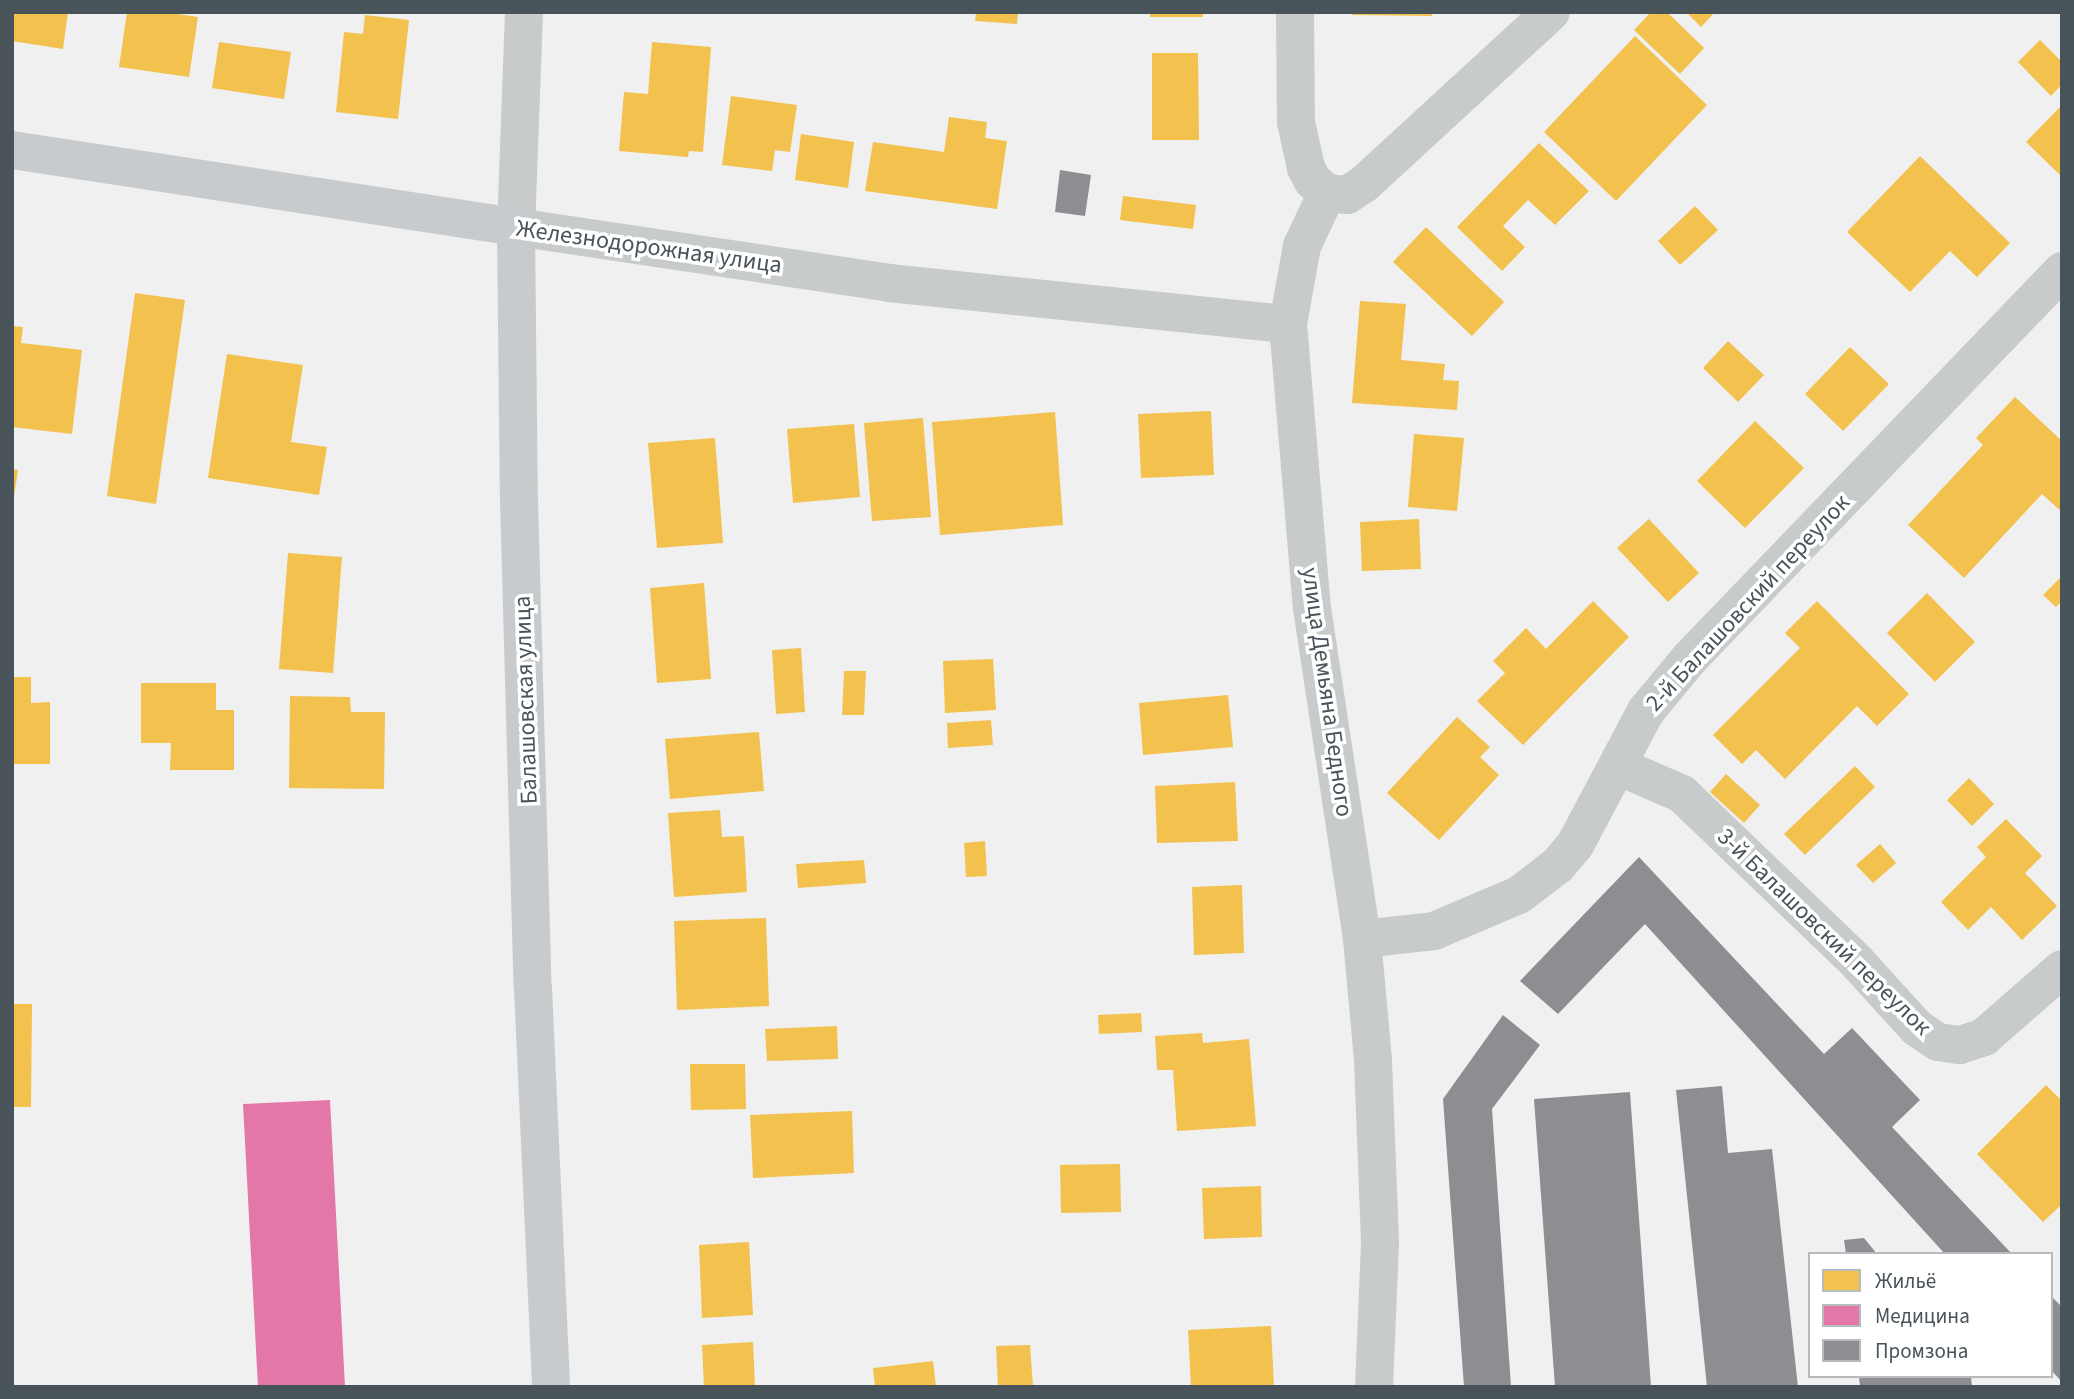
<!DOCTYPE html>
<html>
<head>
<meta charset="utf-8">
<style>
	body { margin:0 }
	#map { position:relative; width:2074px; height:1399px; overflow:hidden; background:#f0f0f0; font-family:"Source Sans 3",sans-serif }
	div>[style] { position:absolute }
	[style*='--x'] { left:calc(var(--x)*1px); top:calc(var(--y)*1px); width:calc(var(--w)*1px); rotate:calc(var(--a)*1deg) }
	.homes>* { inset:0; background:#f2c14e }
	.health>* { inset:0; background:#e377a8 }
	.industry>* { inset:0; background:#8d8d92 }
	.street>* { height:38px; margin:-19px; padding:0 19px; transform-origin:19px; border-radius:19px; background:#c8cbcb }
	.secondary>* { height:38px; margin:-19px; padding:0 19px; transform-origin:19px; border-radius:19px; background:#c8cbcd }
	span { translate:-50% -50%; white-space:nowrap; text-align:center; line-height:1.15; -webkit-text-stroke:7px #fff; paint-order:stroke }
	.street-label { font-size:24px; color:#49545a }
	.frame { position:absolute; inset:0; border:14px solid #49545a; pointer-events:none }
	.legend { position:absolute; left:1808px; top:1252px; width:245px; height:126px; box-sizing:border-box; background:#fff; border:2px solid #b6bbbd; margin:0; padding:9px 12px; list-style:none; font-size:21px; color:#49545a }
	.legend li { display:flex; align-items:center; gap:14px; height:35px }
	.legend b { width:35px; border:2px solid #b6bbbd }
</style>
</head>
<body>
<div id="map">
	<div class="homes">
		<div style="clip-path:polygon(12px 12px,68px 12px,63px 49px,12px 41px)"></div>
		<div style="clip-path:polygon(127px 12px,165px 12px,198px 17px,189px 77px,119px 67px)"></div>
		<div style="clip-path:polygon(976px 12px,1018px 12px,1017px 24px,975px 21px)"></div>
		<div style="clip-path:polygon(1150px 12px,1203px 12px,1203px 17px,1150px 17px)"></div>
		<div style="clip-path:polygon(1352px 12px,1432px 12px,1432px 16px,1352px 15px)"></div>
		<div style="clip-path:polygon(1651px 12px,1667px 12px,1704px 48px,1680px 74px,1634px 30px)"></div>
		<div style="clip-path:polygon(1686px 12px,1715px 12px,1701px 27px)"></div>
		<div style="clip-path:polygon(365px 15px,409px 20px,398px 119px,336px 112px,344px 32px,363px 34px)"></div>
		<div style="clip-path:polygon(1635px 36px,1707px 105px,1616px 201px,1544px 132px)"></div>
		<div style="clip-path:polygon(2040px 40px,2062px 62px,2062px 84px,2051px 96px,2018px 62px)"></div>
		<div style="clip-path:polygon(219px 42px,291px 52px,284px 99px,212px 88px)"></div>
		<div style="clip-path:polygon(652px 42px,711px 47px,703px 152px,689px 151px,688px 157px,619px 151px,624px 92px,648px 94px)"></div>
		<div style="clip-path:polygon(1152px 53px,1198px 53px,1199px 140px,1152px 140px)"></div>
		<div style="clip-path:polygon(731px 96px,797px 105px,790px 152px,775px 150px,772px 171px,722px 165px)"></div>
		<div style="clip-path:polygon(2062px 105px,2062px 177px,2026px 142px)"></div>
		<div style="clip-path:polygon(949px 117px,987px 122px,985px 138px,1007px 141px,997px 209px,865px 191px,873px 142px,944px 152px)"></div>
		<div style="clip-path:polygon(801px 134px,854px 142px,848px 188px,795px 180px)"></div>
		<div style="clip-path:polygon(1539px 143px,1589px 191px,1555px 225px,1528px 200px,1503px 226px,1525px 247px,1502px 271px,1457px 227px)"></div>
		<div style="clip-path:polygon(1920px 156px,2010px 243px,1977px 277px,1950px 251px,1910px 292px,1847px 232px)"></div>
		<div style="clip-path:polygon(1123px 196px,1196px 205px,1193px 229px,1120px 220px)"></div>
		<div style="clip-path:polygon(1695px 206px,1718px 230px,1680px 265px,1658px 241px)"></div>
		<div style="clip-path:polygon(1426px 227px,1504px 302px,1472px 336px,1393px 262px)"></div>
		<div style="clip-path:polygon(135px 293px,185px 300px,156px 504px,107px 496px)"></div>
		<div style="clip-path:polygon(1360px 301px,1406px 304px,1401px 360px,1445px 364px,1443px 380px,1459px 381px,1457px 410px,1352px 403px)"></div>
		<div style="clip-path:polygon(12px 326px,23px 327px,21px 343px,82px 350px,72px 434px,12px 427px)"></div>
		<div style="clip-path:polygon(1728px 341px,1764px 375px,1738px 402px,1703px 368px)"></div>
		<div style="clip-path:polygon(1850px 347px,1889px 384px,1843px 431px,1805px 394px)"></div>
		<div style="clip-path:polygon(227px 354px,303px 365px,291px 442px,327px 447px,319px 495px,208px 478px)"></div>
		<div style="clip-path:polygon(2015px 397px,2062px 441px,2062px 512px,2042px 494px,1964px 578px,1908px 525px,1983px 445px,1976px 438px)"></div>
		<div style="clip-path:polygon(1211px 411px,1214px 475px,1141px 478px,1138px 414px)"></div>
		<div style="clip-path:polygon(1055px 412px,1063px 525px,940px 535px,932px 422px)"></div>
		<div style="clip-path:polygon(923px 418px,931px 517px,872px 521px,864px 423px)"></div>
		<div style="clip-path:polygon(1755px 421px,1804px 468px,1745px 528px,1697px 481px)"></div>
		<div style="clip-path:polygon(854px 424px,860px 497px,793px 503px,787px 429px)"></div>
		<div style="clip-path:polygon(1414px 434px,1464px 438px,1457px 511px,1408px 507px)"></div>
		<div style="clip-path:polygon(715px 438px,723px 543px,657px 548px,648px 443px)"></div>
		<div style="clip-path:polygon(12px 469px,18px 470px,14px 497px,12px 497px)"></div>
		<div style="clip-path:polygon(1419px 519px,1421px 569px,1362px 571px,1360px 522px)"></div>
		<div style="clip-path:polygon(1649px 519px,1699px 573px,1668px 602px,1617px 548px)"></div>
		<div style="clip-path:polygon(288px 553px,342px 557px,333px 673px,279px 669px)"></div>
		<div style="clip-path:polygon(2062px 576px,2062px 601px,2056px 607px,2043px 595px)"></div>
		<div style="clip-path:polygon(704px 583px,711px 679px,657px 683px,650px 588px)"></div>
		<div style="clip-path:polygon(1927px 593px,1975px 642px,1935px 682px,1887px 633px)"></div>
		<div style="clip-path:polygon(1593px 601px,1629px 637px,1523px 745px,1477px 701px,1505px 673px,1493px 661px,1526px 628px,1546px 649px)"></div>
		<div style="clip-path:polygon(1817px 601px,1909px 694px,1877px 726px,1857px 706px,1785px 779px,1756px 750px,1742px 764px,1713px 735px,1800px 648px,1785px 633px)"></div>
		<div style="clip-path:polygon(801px 648px,805px 712px,776px 714px,772px 650px)"></div>
		<div style="clip-path:polygon(993px 659px,996px 710px,945px 713px,943px 661px)"></div>
		<div style="clip-path:polygon(844px 671px,866px 671px,864px 715px,842px 715px)"></div>
		<div style="clip-path:polygon(12px 677px,31px 677px,31px 703px,50px 702px,50px 764px,12px 764px)"></div>
		<div style="clip-path:polygon(141px 683px,216px 683px,216px 710px,234px 710px,234px 770px,170px 770px,171px 743px,141px 743px)"></div>
		<div style="clip-path:polygon(1228px 695px,1233px 747px,1143px 755px,1139px 703px)"></div>
		<div style="clip-path:polygon(290px 696px,350px 697px,351px 712px,385px 712px,384px 789px,289px 788px)"></div>
		<div style="clip-path:polygon(1457px 717px,1490px 747px,1480px 757px,1499px 775px,1439px 840px,1387px 793px)"></div>
		<div style="clip-path:polygon(991px 720px,993px 745px,948px 748px,947px 723px)"></div>
		<div style="clip-path:polygon(759px 732px,764px 791px,670px 799px,665px 739px)"></div>
		<div style="clip-path:polygon(1855px 766px,1875px 787px,1805px 855px,1784px 834px)"></div>
		<div style="clip-path:polygon(1726px 774px,1760px 805px,1744px 823px,1710px 792px)"></div>
		<div style="clip-path:polygon(1969px 778px,1994px 804px,1972px 826px,1947px 800px)"></div>
		<div style="clip-path:polygon(1235px 782px,1238px 841px,1157px 843px,1155px 786px)"></div>
		<div style="clip-path:polygon(720px 810px,722px 837px,744px 836px,747px 892px,674px 897px,668px 813px)"></div>
		<div style="clip-path:polygon(2006px 819px,2042px 856px,2025px 873px,2057px 906px,2022px 940px,1991px 907px,1968px 930px,1941px 902px,1986px 857px,1977px 847px)"></div>
		<div style="clip-path:polygon(985px 841px,987px 876px,966px 877px,964px 843px)"></div>
		<div style="clip-path:polygon(1880px 844px,1896px 863px,1873px 883px,1856px 865px)"></div>
		<div style="clip-path:polygon(864px 860px,866px 883px,798px 888px,796px 864px)"></div>
		<div style="clip-path:polygon(1242px 885px,1244px 953px,1194px 955px,1192px 887px)"></div>
		<div style="clip-path:polygon(766px 918px,769px 1006px,677px 1010px,674px 921px)"></div>
		<div style="clip-path:polygon(12px 1004px,32px 1004px,31px 1107px,12px 1107px)"></div>
		<div style="clip-path:polygon(1141px 1013px,1142px 1032px,1099px 1034px,1098px 1015px)"></div>
		<div style="clip-path:polygon(837px 1026px,838px 1059px,767px 1061px,765px 1029px)"></div>
		<div style="clip-path:polygon(1202px 1033px,1203px 1043px,1249px 1039px,1256px 1126px,1177px 1131px,1173px 1070px,1157px 1070px,1155px 1036px)"></div>
		<div style="clip-path:polygon(690px 1064px,745px 1064px,746px 1109px,691px 1110px)"></div>
		<div style="clip-path:polygon(2046px 1085px,2062px 1101px,2062px 1204px,2043px 1222px,1977px 1154px)"></div>
		<div style="clip-path:polygon(852px 1111px,854px 1173px,753px 1178px,750px 1115px)"></div>
		<div style="clip-path:polygon(1120px 1164px,1121px 1212px,1061px 1213px,1060px 1165px)"></div>
		<div style="clip-path:polygon(1261px 1186px,1262px 1237px,1204px 1239px,1202px 1188px)"></div>
		<div style="clip-path:polygon(749px 1242px,753px 1315px,702px 1318px,699px 1245px)"></div>
		<div style="clip-path:polygon(1271px 1326px,1274px 1387px,1191px 1387px,1188px 1330px)"></div>
		<div style="clip-path:polygon(753px 1342px,755px 1387px,704px 1387px,702px 1345px)"></div>
		<div style="clip-path:polygon(1030px 1345px,1033px 1387px,998px 1387px,996px 1346px)"></div>
		<div style="clip-path:polygon(933px 1361px,936px 1387px,875px 1387px,873px 1368px)"></div>
	</div>
	<div class="health">
		<div style="clip-path:polygon(330px 1100px,345px 1387px,258px 1387px,243px 1104px)"></div>
	</div>
	<div class="industry">
		<div style="clip-path:polygon(1060px 170px,1091px 175px,1085px 216px,1055px 212px)"></div>
		<div style="clip-path:polygon(1639px 857px,1824px 1054px,1852px 1028px,1920px 1100px,1892px 1127px,2012px 1254px,1945px 1254px,1645px 924px,1558px 1014px,1520px 981px)"></div>
		<div style="clip-path:polygon(1503px 1015px,1540px 1045px,1492px 1109px,1511px 1387px,1464px 1387px,1443px 1099px)"></div>
		<div style="clip-path:polygon(1722px 1086px,1728px 1153px,1772px 1149px,1798px 1387px,1707px 1387px,1676px 1090px)"></div>
		<div style="clip-path:polygon(1630px 1092px,1651px 1387px,1555px 1387px,1534px 1099px)"></div>
		<div style="clip-path:polygon(1864px 1238px,1877px 1254px,1846px 1254px,1844px 1240px)"></div>
		<div style="clip-path:polygon(2051px 1296px,2062px 1307px,2062px 1382px,2051px 1370px)"></div>
		<div style="clip-path:polygon(1859px 1376px,1971px 1376px,1972px 1387px,1860px 1387px)"></div>
	</div>
	<div class="street">
		<div style="--x:524;--y:12;--w:215;--a:92.1"></div>
		<div style="--x:516;--y:227;--w:377;--a:8.5"></div>
		<div style="--x:889;--y:283;--w:401;--a:5.9"></div>
		<div style="--x:1295;--y:12;--w:110;--a:89.5"></div>
		<div style="--x:1296;--y:122;--w:47;--a:77.7"></div>
		<div style="--x:1306;--y:168;--w:15;--a:62"></div>
		<div style="--x:1313;--y:181;--w:18;--a:41"></div>
		<div style="--x:1327;--y:193;--w:59;--a:115.3"></div>
		<div style="--x:1302;--y:246;--w:79;--a:100.2"></div>
		<div style="--x:1288;--y:324;--w:285;--a:85.2"></div>
		<div style="--x:1312;--y:608;--w:335;--a:81.4"></div>
		<div style="--x:1362;--y:939;--w:121;--a:84.8"></div>
		<div style="--x:1373;--y:1060;--w:184;--a:87.8"></div>
		<div style="--x:1380;--y:1244;--w:143;--a:92.4"></div>
		<div style="--x:1327;--y:193;--w:20;--a:6"></div>
		<div style="--x:1347;--y:195;--w:20;--a:-33"></div>
		<div style="--x:1364;--y:184;--w:254;--a:-42.6"></div>
		<div style="--x:1618;--y:766;--w:70;--a:23.6"></div>
		<div style="--x:1682;--y:794;--w:241;--a:43.8"></div>
		<div style="--x:1856;--y:961;--w:91;--a:47.7"></div>
		<div style="--x:1917;--y:1028;--w:25;--a:34"></div>
		<div style="--x:1938;--y:1042;--w:22;--a:8"></div>
		<div style="--x:1960;--y:1045;--w:25;--a:-18"></div>
		<div style="--x:1984;--y:1037;--w:103;--a:-41.1"></div>
		<div style="--x:1362;--y:939;--w:72;--a:-6.3"></div>
		<div style="--x:1434;--y:931;--w:92;--a:-23"></div>
		<div style="--x:1519;--y:895;--w:49;--a:-37.6"></div>
		<div style="--x:1558;--y:865;--w:26;--a:-50"></div>
		<div style="--x:1575;--y:845;--w:152;--a:-62.1"></div>
		<div style="--x:1646;--y:711;--w:69;--a:-50.3"></div>
		<div style="--x:1690;--y:658;--w:537;--a:-46.13"></div>
	</div>
	<div class="secondary">
		<div style="--x:12;--y:150;--w:510;--a:8.69"></div>
		<div style="--x:516;--y:227;--w:273;--a:89.4"></div>
		<div style="--x:519;--y:500;--w:488;--a:88.4"></div>
		<div style="--x:533;--y:988;--w:399;--a:87.4"></div>
	</div>
	<div class="street-label">
		<span style="left:649px;top:247px;rotate:8deg">Железнодорожная улица</span>
		<span style="left:1748px;top:603px;rotate:-47deg">2-й Балашовский переулок</span>
		<span style="left:1327px;top:692px;rotate:82deg">улица Демьяна Бедного</span>
		<span style="left:526px;top:700px;rotate:-92deg">Балашовская улица</span>
		<span style="left:1824px;top:932px;rotate:44deg">3-й Балашовский переулок</span>
	</div>
	<div class="frame"></div>
	<ul class="legend">
	<li><b style="height:19px;background:#f2c14e"></b>Жильё</li>
	<li><b style="height:19px;background:#e377a8"></b>Медицина</li>
	<li><b style="height:19px;background:#8d8d92"></b>Промзона</li>
	</ul>
</div>
</body>
</html>
